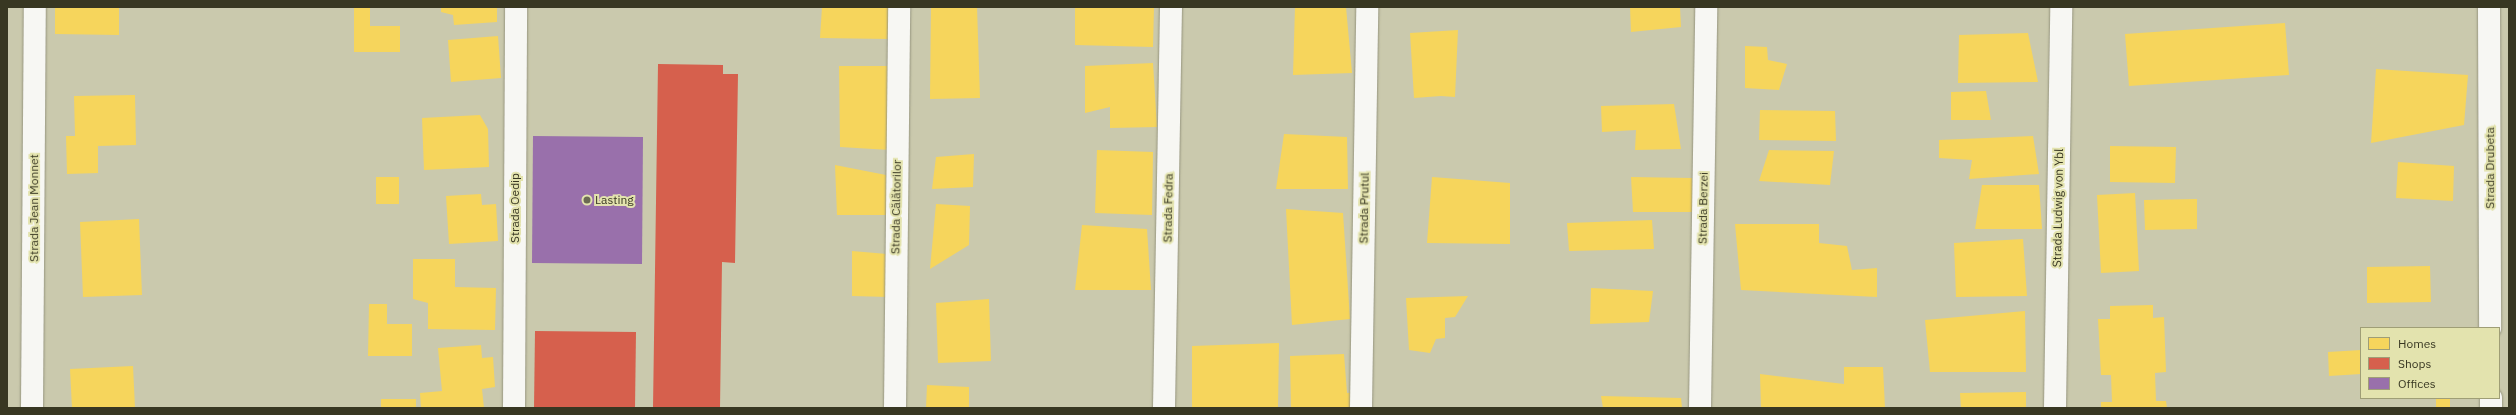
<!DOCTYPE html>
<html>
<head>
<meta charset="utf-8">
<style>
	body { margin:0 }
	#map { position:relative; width:2516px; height:415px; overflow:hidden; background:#cac9ad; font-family:"IBM Plex Sans",sans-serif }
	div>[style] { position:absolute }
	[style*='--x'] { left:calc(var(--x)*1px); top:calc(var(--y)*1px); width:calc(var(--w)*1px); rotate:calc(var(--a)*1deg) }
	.homes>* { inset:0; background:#f6d55c }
	.shops>* { inset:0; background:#d6604d }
	.offices>* { inset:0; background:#9970ab }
	.roads { filter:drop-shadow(0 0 1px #96957f) drop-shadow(0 0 1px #96957f) }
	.street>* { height:22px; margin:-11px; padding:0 11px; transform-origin:11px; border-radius:11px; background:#f7f7f3 }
	.secondary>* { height:22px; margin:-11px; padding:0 11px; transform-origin:11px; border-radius:11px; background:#f7f7f3 }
	.dots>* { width:11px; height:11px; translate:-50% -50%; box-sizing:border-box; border:2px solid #e3e3ae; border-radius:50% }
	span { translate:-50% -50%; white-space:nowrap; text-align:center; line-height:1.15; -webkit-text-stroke:4px #e3e3ae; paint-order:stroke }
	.street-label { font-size:12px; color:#383722 }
	.poi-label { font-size:12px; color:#383722 }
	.left { translate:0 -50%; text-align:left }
	.frame { position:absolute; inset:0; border:8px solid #383722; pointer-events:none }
	.legend { position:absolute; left:2360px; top:327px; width:140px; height:72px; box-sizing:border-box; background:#e3e3ae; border:1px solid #9f9e76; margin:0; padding:5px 7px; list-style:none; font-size:12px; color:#383722 }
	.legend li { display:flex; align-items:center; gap:8px; height:20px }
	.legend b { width:20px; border:1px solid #9f9e76 }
</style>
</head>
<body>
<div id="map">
	<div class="homes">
		<div style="clip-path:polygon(55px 7px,119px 7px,119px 35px,55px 34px)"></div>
		<div style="clip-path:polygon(354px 7px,370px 7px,370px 26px,400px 26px,400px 52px,354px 52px)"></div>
		<div style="clip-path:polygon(441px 7px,497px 7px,497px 22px,454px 25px,453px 15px,441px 12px)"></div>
		<div style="clip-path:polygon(822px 7px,890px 7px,890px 39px,820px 38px)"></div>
		<div style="clip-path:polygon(931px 7px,977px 7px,980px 98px,930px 99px)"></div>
		<div style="clip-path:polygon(1075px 7px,1154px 7px,1153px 47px,1075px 45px)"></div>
		<div style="clip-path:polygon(1295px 7px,1346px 7px,1352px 73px,1293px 75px)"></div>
		<div style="clip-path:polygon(1630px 7px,1680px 7px,1681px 27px,1631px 32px)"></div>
		<div style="clip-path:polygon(2285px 23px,2289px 75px,2129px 86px,2125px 34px)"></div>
		<div style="clip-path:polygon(1458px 30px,1455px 97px,1441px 96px,1414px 98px,1410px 33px)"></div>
		<div style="clip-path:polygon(2028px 33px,2038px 82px,1958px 83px,1959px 35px)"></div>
		<div style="clip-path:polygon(498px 36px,501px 78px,451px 82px,448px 40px)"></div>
		<div style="clip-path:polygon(1745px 46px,1767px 47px,1768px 60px,1787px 64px,1779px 90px,1745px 88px)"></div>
		<div style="clip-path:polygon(1153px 63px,1157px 127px,1110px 128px,1110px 107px,1085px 113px,1085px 66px)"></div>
		<div style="clip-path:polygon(839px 66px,890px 66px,890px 150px,840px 147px)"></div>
		<div style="clip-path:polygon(2376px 69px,2468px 75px,2464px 125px,2371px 143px)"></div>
		<div style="clip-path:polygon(1986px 91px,1991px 120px,1951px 120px,1951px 92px)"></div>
		<div style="clip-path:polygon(135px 95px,136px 145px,98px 146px,98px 173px,67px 174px,66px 136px,75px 136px,74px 96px)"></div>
		<div style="clip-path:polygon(1674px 104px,1681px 149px,1635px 150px,1636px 130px,1602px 132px,1601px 106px)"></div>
		<div style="clip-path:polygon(1760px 110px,1835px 111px,1836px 141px,1759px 140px)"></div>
		<div style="clip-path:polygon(480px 115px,488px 129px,489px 167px,424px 170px,422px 118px)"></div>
		<div style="clip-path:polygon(1284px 134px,1347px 137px,1348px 189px,1276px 189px)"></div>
		<div style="clip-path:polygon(2033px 136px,2039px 174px,1969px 179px,1972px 160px,1939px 158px,1939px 140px)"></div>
		<div style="clip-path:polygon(2110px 146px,2176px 147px,2175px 183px,2110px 182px)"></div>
		<div style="clip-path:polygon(1097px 150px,1153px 152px,1152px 215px,1095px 213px)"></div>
		<div style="clip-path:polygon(1769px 150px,1834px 151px,1830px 185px,1759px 181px)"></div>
		<div style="clip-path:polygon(974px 154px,973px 187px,932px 189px,936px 157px)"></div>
		<div style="clip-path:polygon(2398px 162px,2454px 166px,2453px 201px,2396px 198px)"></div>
		<div style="clip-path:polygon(835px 165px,886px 175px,888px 215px,837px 215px)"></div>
		<div style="clip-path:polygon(376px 177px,399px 177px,399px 204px,376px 204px)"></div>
		<div style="clip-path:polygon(1432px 177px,1510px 183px,1510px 244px,1427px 243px)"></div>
		<div style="clip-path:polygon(1631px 177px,1692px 178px,1697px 212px,1633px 212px)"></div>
		<div style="clip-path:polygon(1982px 185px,2039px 185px,2042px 229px,1975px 229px)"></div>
		<div style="clip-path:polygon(2135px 193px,2139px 271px,2101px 273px,2097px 195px)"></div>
		<div style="clip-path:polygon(481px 194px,482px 205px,496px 204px,498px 241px,449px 244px,446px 196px)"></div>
		<div style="clip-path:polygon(2197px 199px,2197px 229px,2145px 230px,2144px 200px)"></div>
		<div style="clip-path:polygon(936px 204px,970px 206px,969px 245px,930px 269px)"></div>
		<div style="clip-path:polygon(1286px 209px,1343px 213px,1350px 319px,1292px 325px)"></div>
		<div style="clip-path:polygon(139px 219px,142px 295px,83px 297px,80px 222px)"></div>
		<div style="clip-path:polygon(1652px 220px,1654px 249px,1569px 251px,1567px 223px)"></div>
		<div style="clip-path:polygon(1735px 224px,1819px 224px,1819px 243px,1847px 246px,1852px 270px,1877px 268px,1877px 297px,1741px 290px)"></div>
		<div style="clip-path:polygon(1082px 225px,1147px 229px,1151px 290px,1075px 290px)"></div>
		<div style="clip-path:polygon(2023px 239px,2027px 296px,1956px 297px,1954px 243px)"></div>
		<div style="clip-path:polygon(852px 251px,887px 254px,889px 297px,852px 296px)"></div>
		<div style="clip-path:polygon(413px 259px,455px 259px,455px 287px,496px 288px,495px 330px,428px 329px,428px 303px,413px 299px)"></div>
		<div style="clip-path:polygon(2430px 266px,2431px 302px,2367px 303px,2367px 267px)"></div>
		<div style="clip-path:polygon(1591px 288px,1653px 291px,1649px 322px,1590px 324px)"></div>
		<div style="clip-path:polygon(1468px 296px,1455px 317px,1445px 318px,1445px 338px,1436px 339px,1430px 353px,1409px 350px,1406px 298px)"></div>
		<div style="clip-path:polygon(989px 299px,991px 361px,938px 363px,936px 303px)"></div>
		<div style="clip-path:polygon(369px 304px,387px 304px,387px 324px,412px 324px,412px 356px,368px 356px)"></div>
		<div style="clip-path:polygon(2153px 305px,2153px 318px,2164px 317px,2166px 372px,2155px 373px,2156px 401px,2166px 401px,2167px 408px,2101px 408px,2101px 402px,2112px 402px,2111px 375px,2101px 375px,2098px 319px,2110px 319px,2110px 306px)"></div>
		<div style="clip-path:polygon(2025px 311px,2026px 372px,1930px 372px,1925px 320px)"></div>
		<div style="clip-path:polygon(1279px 343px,1278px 408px,1192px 408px,1192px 346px)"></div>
		<div style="clip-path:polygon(481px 345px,482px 358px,493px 357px,495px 387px,482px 389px,484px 408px,421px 408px,420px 393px,442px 391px,438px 348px)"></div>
		<div style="clip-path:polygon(2361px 350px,2361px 374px,2329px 376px,2328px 352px)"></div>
		<div style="clip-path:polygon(1344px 354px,1347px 393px,1355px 392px,1355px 408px,1291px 408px,1290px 356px)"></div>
		<div style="clip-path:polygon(133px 366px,135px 408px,72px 408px,70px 369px)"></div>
		<div style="clip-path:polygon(1844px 367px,1883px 367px,1885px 408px,1761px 408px,1760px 374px,1844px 384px)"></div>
		<div style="clip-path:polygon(927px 385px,969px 387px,969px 408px,926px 408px)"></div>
		<div style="clip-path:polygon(2026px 392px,2026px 408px,1961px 408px,1960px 393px)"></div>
		<div style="clip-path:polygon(1601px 396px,1681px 398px,1682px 408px,1603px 408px)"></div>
		<div style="clip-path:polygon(2436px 398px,2450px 398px,2450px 408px,2436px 408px)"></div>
		<div style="clip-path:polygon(381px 399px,416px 399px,416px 408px,381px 408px)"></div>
	</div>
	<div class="shops">
		<div style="clip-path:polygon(658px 64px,723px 65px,723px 74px,738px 74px,735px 263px,722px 262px,720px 408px,653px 408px)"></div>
		<div style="clip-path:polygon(535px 331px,636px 332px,635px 408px,534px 408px)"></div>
	</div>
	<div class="offices">
		<div style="clip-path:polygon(533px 136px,643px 137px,642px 264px,532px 263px)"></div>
	</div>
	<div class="roads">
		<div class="street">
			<div style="--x:32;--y:408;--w:401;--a:-89.6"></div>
			<div style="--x:514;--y:408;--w:401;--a:-89.7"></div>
			<div style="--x:895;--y:408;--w:401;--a:-89.4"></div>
			<div style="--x:1164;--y:408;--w:401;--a:-89"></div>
			<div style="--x:1361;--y:408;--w:401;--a:-89.1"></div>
			<div style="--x:1700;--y:408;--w:401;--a:-89.1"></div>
			<div style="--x:2055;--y:408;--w:401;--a:-89.1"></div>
		</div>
		<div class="secondary">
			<div style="--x:2489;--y:7;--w:321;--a:89.8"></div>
			<div style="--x:2491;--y:398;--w:10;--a:90"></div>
		</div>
	</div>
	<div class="dots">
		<div style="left:587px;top:200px;background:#6b6a53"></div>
	</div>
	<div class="street-label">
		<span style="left:2490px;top:168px;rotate:-90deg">Strada Drubeta</span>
		<span style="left:896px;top:207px;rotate:-89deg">Strada Călătorilor</span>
		<span style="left:34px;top:208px;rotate:-90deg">Strada Jean Monnet</span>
		<span style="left:515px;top:208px;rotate:-90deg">Strada Oedip</span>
		<span style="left:1168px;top:208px;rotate:-89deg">Strada Fedra</span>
		<span style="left:1364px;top:208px;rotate:-89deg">Strada Prutul</span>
		<span style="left:1703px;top:208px;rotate:-89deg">Strada Berzei</span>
		<span style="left:2058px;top:208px;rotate:-89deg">Strada Ludwig von Ybl</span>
	</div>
	<div class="poi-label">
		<span class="left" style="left:595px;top:200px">Lasting</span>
	</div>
	<div class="frame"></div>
	<ul class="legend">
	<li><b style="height:11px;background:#f6d55c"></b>Homes</li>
	<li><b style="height:11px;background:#d6604d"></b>Shops</li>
	<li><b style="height:11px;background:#9970ab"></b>Offices</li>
	</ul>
</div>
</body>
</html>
